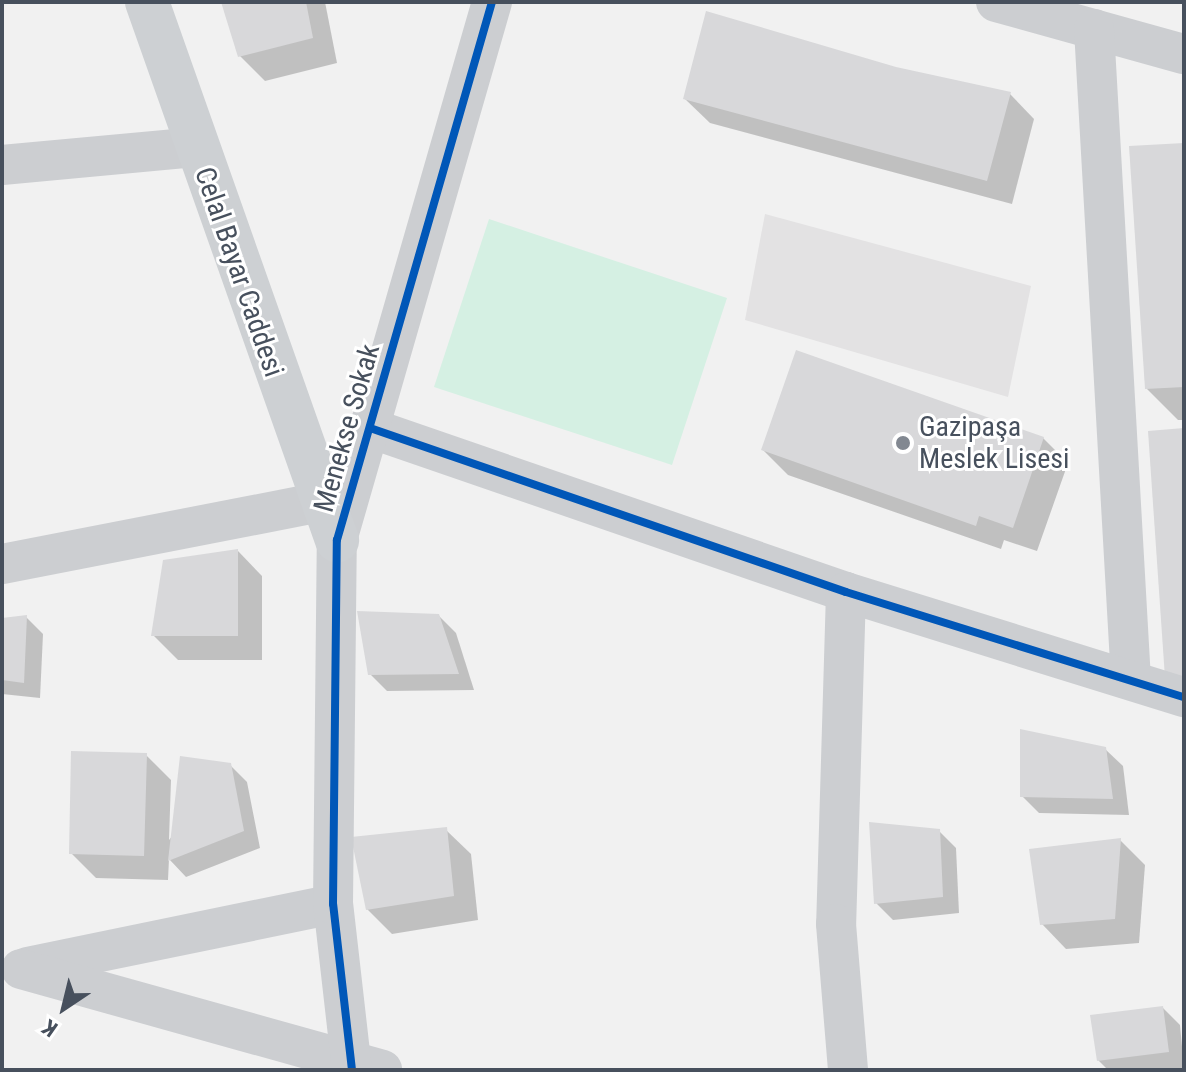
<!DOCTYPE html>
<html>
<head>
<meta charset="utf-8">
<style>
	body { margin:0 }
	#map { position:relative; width:1186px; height:1072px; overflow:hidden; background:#f1f1f1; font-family:"Roboto Condensed",sans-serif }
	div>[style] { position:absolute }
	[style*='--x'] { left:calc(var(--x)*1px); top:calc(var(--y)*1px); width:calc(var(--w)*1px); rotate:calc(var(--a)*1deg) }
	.education>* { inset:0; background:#e3e2e3 }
	.green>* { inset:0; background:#d5f0e3 }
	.shadow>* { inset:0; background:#0003 }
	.building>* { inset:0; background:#d8d8da }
	.street>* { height:40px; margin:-20px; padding:0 20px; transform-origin:20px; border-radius:20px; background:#ccced1 }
	.secondary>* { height:44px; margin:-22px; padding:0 22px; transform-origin:22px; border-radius:22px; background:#cdd0d3 }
	.cycleway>* { height:8px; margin:-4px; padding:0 4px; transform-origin:4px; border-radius:4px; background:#0057b8 }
	.dots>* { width:22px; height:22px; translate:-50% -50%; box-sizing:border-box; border:4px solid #fff; border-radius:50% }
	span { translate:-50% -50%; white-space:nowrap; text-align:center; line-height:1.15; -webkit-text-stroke:6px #fff; paint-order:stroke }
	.street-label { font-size:28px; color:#47505d }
	.poi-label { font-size:28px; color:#47505d }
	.left { translate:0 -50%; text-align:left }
	.frame { position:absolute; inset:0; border:4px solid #47505d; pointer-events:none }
	.north { position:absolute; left:24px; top:968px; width:80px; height:80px; -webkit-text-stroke:6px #fff; paint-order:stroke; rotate:215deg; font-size:22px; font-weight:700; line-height:32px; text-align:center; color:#47505d }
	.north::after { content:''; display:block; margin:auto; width:28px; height:36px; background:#47505d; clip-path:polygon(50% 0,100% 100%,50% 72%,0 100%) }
</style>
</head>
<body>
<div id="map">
	<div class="education">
		<div style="clip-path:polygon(765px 214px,1031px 286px,1008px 397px,745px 320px)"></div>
	</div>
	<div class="green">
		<div style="clip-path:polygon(489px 219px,727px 298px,672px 465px,434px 387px)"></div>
	</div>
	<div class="shadow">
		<div style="clip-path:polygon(223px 2px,325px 2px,337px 63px,265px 81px,240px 56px)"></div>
		<div style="clip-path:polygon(895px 69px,1010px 94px,1034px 119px,1012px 204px,710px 123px,685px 99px)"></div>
		<div style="clip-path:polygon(1184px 145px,1184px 420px,1178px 420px,1147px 389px)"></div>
		<div style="clip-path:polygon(1043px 438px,1068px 463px,1037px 551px,1004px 540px,1001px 549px,788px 475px,763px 450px)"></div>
		<div style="clip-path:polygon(238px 551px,262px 576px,262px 660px,178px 660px,153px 635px)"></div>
		<div style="clip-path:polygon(439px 616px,456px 633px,474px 690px,387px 691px,370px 674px)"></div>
		<div style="clip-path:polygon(26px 617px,43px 634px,40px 698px,2px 694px,2px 620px)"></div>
		<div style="clip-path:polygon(1105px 749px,1123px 766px,1129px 815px,1039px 813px,1022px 796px)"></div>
		<div style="clip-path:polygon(146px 755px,171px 780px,169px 840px,230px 765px,247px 782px,260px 848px,186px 877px,169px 859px,168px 880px,96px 878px,71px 853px)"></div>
		<div style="clip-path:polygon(446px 830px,471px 854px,478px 920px,392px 934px,367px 909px)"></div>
		<div style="clip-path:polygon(939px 831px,956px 848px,959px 913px,893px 920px,876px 903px)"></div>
		<div style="clip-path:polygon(1120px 840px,1145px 865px,1139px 943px,1066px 949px,1042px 924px)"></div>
		<div style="clip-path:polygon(1163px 1008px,1180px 1025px,1184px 1068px,1108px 1070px,1098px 1060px)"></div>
	</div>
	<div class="building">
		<div style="clip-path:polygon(221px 2px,306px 2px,313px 38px,238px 57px)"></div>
		<div style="clip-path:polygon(706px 11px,896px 67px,1011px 92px,987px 181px,683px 99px)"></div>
		<div style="clip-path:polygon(1184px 143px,1184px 387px,1145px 389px,1129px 146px)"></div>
		<div style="clip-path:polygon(796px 350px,1044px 437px,1013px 528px,979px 516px,976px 526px,761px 450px)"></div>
		<div style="clip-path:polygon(1184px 428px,1184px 676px,1165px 678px,1148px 431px)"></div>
		<div style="clip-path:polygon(238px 549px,238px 636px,151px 636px,163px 560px)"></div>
		<div style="clip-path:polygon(357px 611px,439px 614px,459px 674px,368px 675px)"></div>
		<div style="clip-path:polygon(27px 615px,24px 683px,2px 680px,2px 618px)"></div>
		<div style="clip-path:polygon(1020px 729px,1106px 747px,1113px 799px,1020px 797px)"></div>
		<div style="clip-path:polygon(71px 751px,147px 753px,144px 856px,69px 854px)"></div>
		<div style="clip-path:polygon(180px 756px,231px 763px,244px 831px,168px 861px)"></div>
		<div style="clip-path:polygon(869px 822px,940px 829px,943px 897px,874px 904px)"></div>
		<div style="clip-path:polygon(447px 827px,454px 896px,366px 910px,351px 837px)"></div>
		<div style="clip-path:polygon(1121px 838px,1115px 919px,1040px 925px,1029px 849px)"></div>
		<div style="clip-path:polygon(1163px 1006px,1169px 1052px,1097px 1061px,1090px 1015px)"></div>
	</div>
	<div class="street">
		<div style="--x:996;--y:2;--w:195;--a:15.5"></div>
		<div style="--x:1094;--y:29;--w:652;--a:86.75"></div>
		<div style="--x:2;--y:165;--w:194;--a:-5.3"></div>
		<div style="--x:370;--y:428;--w:503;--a:19.01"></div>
		<div style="--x:846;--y:592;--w:354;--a:17.3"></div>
		<div style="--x:2;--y:564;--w:324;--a:-11"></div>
		<div style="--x:846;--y:592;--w:332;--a:91.7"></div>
		<div style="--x:836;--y:924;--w:146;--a:85.3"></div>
		<div style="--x:27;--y:967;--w:312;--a:-11.6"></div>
		<div style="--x:21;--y:969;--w:375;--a:15.6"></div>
		<div style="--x:352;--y:1070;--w:167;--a:-96.5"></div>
		<div style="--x:333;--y:904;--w:364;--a:-89.4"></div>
		<div style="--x:337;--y:540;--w:560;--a:-73.93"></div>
	</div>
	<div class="secondary">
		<div style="--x:147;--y:2;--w:571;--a:70.55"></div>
	</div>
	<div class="cycleway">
		<div style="--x:370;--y:428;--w:503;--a:19.01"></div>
		<div style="--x:846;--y:592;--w:354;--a:17.3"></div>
		<div style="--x:352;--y:1070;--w:167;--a:-96.5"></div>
		<div style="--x:333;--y:904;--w:364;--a:-89.4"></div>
		<div style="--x:337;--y:540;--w:560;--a:-73.93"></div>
	</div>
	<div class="dots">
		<div style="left:903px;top:443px;background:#828891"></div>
	</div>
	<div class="street-label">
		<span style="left:239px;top:272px;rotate:71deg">Celal Bayar Caddesi</span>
		<span style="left:347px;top:428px;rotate:-74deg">Menekse Sokak</span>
	</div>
	<div class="poi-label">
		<span class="left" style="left:919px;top:443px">Gazipaşa<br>Meslek Lisesi</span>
	</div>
	<div class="frame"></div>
	<div class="north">K</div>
</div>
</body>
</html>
